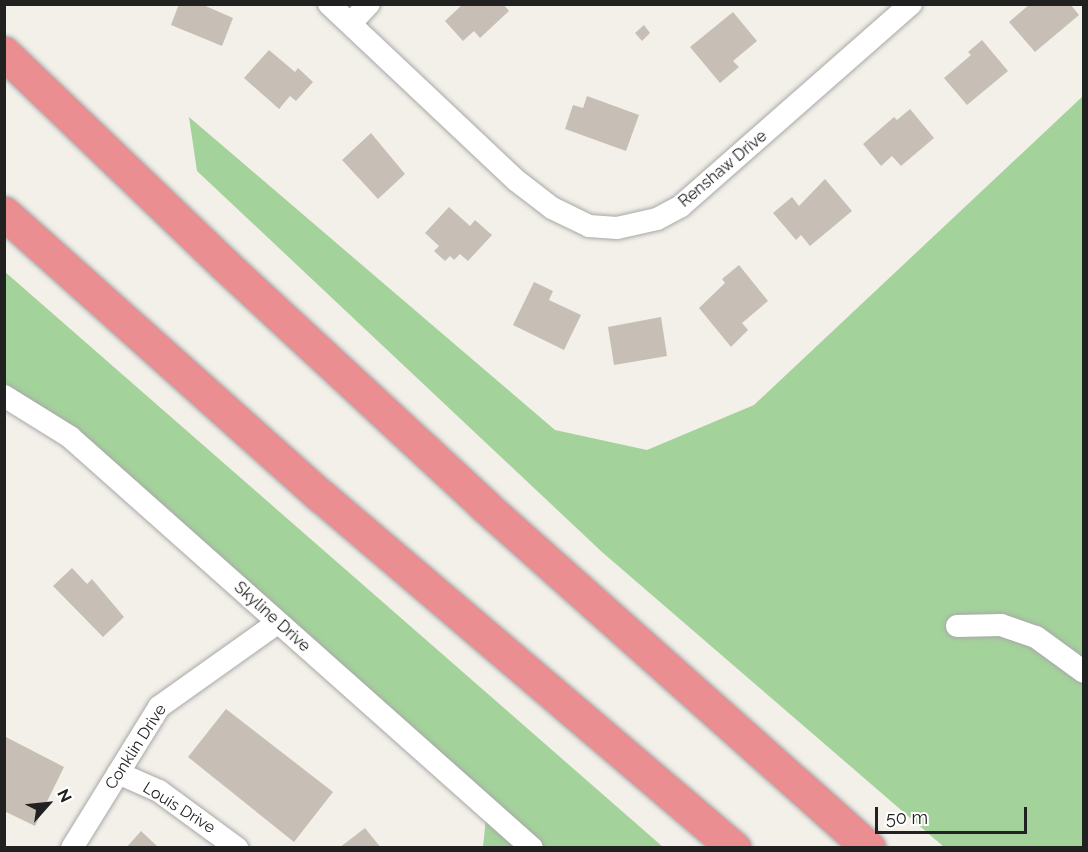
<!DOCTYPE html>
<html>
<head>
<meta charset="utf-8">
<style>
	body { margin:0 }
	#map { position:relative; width:1088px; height:852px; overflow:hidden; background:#f2f0e8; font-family:Raleway,sans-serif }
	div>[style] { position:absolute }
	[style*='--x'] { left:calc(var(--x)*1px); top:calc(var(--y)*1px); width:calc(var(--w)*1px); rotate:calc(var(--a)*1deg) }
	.forest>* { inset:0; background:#a4d29b }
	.building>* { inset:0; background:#c7bfb6 }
	.roads { filter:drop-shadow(0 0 2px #a8a8a8) drop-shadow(0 0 2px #a8a8a8) }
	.street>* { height:22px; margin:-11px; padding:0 11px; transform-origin:11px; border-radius:11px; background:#fff }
	.highway>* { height:33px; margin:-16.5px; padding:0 16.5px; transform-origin:16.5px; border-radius:16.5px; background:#ea8e92 }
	span { translate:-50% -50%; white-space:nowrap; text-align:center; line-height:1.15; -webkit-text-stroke:4.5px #fff; paint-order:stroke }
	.street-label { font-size:16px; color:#212121 }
	.frame { position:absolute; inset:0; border:6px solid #212121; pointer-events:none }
	.north { position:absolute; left:18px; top:774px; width:60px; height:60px; -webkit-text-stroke:4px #fff; paint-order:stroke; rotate:63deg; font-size:16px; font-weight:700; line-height:24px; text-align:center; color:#212121 }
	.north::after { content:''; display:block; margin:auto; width:21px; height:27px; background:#212121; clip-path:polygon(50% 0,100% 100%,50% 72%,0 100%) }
	.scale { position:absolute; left:875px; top:807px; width:152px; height:27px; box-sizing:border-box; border:3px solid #212121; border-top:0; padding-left:8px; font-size:18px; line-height:21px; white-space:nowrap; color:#212121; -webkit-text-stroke:4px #fff; paint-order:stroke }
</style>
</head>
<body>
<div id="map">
	<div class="forest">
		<div style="clip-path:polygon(1083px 96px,1083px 847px,944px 847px,602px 552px,197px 171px,189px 117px,555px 430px,647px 450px,754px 405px)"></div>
		<div style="clip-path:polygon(4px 271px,663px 847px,483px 847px,487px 808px,49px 418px,5px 399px)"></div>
	</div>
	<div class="building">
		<div style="clip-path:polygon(179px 4px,201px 4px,233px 18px,222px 46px,171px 25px)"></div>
		<div style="clip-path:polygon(463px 4px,503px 4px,509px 11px,480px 38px,474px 31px,463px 41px,445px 21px)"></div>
		<div style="clip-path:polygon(1030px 4px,1070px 4px,1079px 15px,1035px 52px,1009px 22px)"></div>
		<div style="clip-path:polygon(733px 12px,757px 41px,733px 61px,739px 67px,720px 83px,690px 47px)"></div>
		<div style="clip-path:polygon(644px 25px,650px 33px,642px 41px,635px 33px)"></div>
		<div style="clip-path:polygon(982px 40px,1008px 71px,967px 105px,944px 78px,971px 55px,968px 52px)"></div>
		<div style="clip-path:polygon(269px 50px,295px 72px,298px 68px,313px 82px,296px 101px,290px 96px,279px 109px,244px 78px)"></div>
		<div style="clip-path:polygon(587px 96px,639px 115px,626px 151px,565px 129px,573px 105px,583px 108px)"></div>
		<div style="clip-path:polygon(910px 109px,934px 138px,901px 166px,892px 156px,881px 166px,863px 144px,894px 117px,897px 120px)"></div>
		<div style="clip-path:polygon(371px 133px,405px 174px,378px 199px,342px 160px)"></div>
		<div style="clip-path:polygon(825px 179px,852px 211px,810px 246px,801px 235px,796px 240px,773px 213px,792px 197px,799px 206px)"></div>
		<div style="clip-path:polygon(449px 207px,470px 226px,475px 220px,492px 235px,468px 261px,460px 254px,454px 260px,450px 256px,445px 261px,434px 251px,439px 246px,425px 233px)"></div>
		<div style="clip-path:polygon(739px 265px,768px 301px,742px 323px,748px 330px,731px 347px,699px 308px,725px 283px,722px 279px)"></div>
		<div style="clip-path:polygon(534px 282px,553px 291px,549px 300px,581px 315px,564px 350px,513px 325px)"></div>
		<div style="clip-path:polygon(661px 317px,667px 356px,614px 365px,608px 327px)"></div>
		<div style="clip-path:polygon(72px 568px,87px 584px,92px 579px,124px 617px,103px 637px,53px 586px)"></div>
		<div style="clip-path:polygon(226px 709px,333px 792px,294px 842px,188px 757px)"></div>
		<div style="clip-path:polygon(4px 736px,64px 767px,35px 826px,4px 811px)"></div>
		<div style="clip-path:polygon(365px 828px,381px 848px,339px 848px)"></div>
		<div style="clip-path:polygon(141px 831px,159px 848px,126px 848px)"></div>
	</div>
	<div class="roads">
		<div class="street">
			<div style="--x:329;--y:4;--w:258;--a:43.3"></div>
			<div style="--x:517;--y:181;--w:44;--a:37.6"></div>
			<div style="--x:552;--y:208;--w:41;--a:25.9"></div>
			<div style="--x:589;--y:226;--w:28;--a:4"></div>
			<div style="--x:617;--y:228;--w:41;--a:-12.7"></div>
			<div style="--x:657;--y:219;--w:27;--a:-28"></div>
			<div style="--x:681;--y:206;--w:306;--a:-41.3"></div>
			<div style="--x:351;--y:23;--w:26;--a:-47"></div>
			<div style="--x:4;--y:396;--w:78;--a:31.8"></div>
			<div style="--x:70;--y:437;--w:618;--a:41.66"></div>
			<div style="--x:957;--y:626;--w:44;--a:-1.3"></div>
			<div style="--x:1001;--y:625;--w:37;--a:19"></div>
			<div style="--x:1036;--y:637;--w:59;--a:36.1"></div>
			<div style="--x:118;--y:773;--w:45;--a:23.7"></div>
			<div style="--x:159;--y:791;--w:97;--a:36.2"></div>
			<div style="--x:72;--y:848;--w:166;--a:-58.3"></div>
			<div style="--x:159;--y:707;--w:145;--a:-35.4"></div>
		</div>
		<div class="highway">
			<div style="--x:4;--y:53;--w:305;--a:43.8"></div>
			<div style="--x:224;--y:264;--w:356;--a:42.8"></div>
			<div style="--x:485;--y:506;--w:514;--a:41.69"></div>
			<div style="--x:4;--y:213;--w:425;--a:41.8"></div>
			<div style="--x:321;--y:496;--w:543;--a:40.44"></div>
		</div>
	</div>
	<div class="street-label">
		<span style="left:723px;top:169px;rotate:-40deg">Renshaw Drive</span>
		<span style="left:272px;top:617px;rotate:42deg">Skyline Drive</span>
		<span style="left:136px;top:747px;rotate:-57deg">Conklin Drive</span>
		<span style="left:179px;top:808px;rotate:32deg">Louis Drive</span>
	</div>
	<div class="frame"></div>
	<div class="north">N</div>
	<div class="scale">50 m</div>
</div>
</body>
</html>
